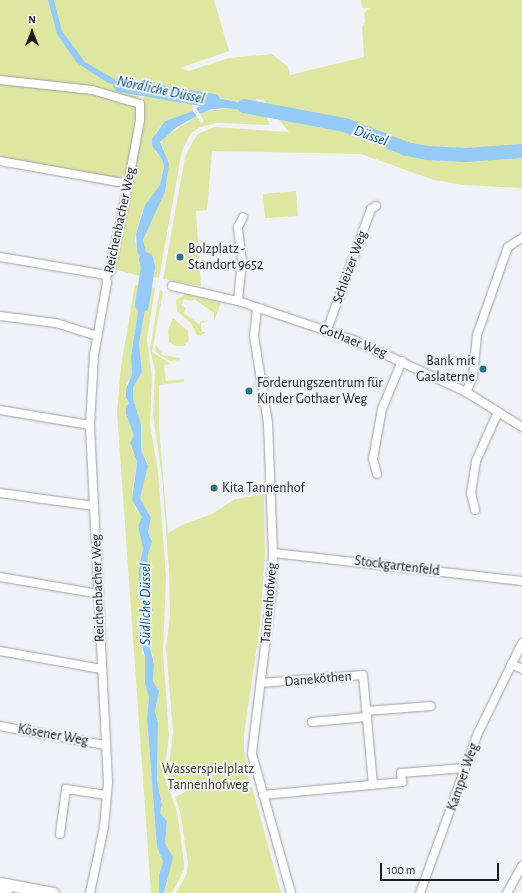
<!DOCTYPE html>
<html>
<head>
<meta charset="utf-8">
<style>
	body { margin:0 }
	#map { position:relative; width:522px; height:893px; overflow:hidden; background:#f1f2f7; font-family:"Alegreya Sans",sans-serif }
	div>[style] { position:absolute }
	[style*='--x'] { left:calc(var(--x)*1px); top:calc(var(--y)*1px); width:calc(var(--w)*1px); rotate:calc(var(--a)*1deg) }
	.green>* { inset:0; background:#dee7a2 }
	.water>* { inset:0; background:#96cbf7 }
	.river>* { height:14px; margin:-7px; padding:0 7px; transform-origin:7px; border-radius:7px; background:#96cbf7 }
	.roads { filter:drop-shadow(0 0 1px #9e9ea4) drop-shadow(0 0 1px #9e9ea4) }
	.minor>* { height:8px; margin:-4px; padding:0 4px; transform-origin:4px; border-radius:4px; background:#fff }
	.major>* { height:11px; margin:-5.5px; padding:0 5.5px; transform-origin:5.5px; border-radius:5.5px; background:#fff }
	.dots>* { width:11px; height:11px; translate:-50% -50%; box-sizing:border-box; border:2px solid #f1f2f7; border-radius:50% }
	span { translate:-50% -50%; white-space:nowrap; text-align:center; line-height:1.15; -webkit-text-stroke:4px #f1f2f7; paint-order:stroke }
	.street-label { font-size:14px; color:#1b1b1d }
	.poi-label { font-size:14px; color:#1b1b1d }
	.left { translate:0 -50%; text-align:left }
	.right { translate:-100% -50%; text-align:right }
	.park-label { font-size:14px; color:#383c19 }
	.water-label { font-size:15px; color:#005284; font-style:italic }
	.north { position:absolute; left:12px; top:12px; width:40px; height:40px; -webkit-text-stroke:3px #f1f2f7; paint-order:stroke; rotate:0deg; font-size:11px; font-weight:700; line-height:16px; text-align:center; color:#1b1b1d }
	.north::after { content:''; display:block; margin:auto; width:14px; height:18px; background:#1b1b1d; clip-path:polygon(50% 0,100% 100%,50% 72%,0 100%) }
	.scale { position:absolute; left:380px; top:863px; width:119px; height:18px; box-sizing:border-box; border:2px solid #1b1b1d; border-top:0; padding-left:5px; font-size:12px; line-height:14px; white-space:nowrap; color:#1b1b1d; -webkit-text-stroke:3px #f1f2f7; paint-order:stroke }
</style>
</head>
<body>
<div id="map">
	<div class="green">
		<div style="clip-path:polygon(0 0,214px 0,229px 51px,180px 68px,189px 71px,229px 58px,272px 54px,288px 67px,290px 75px,364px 57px,362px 26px,365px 22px,364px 14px,369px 8px,362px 8px,361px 0,522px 0,522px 150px,477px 154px,429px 152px,400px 145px,344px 124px,269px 107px,264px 100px,256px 99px,260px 106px,141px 82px,127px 181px,0 158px)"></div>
		<div style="clip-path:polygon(145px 91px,191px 100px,193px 111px,165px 121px,155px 133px,155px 152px,162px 158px,164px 166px,160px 185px,141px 214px,135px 238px,137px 251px,145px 268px,143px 277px,114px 269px)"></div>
		<div style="clip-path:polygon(227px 108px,265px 114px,270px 125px,217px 123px,200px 127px,191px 133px,182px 151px,159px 278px,149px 277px,153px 258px,146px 252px,143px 240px,165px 192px,167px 178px,161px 139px,197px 116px,201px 123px,204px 121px,200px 114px,203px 112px)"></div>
		<div style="clip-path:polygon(275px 115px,338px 127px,422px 153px,452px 157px,522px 152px,522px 188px,464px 185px,434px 180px,361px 154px,212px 151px,207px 210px,196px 211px,201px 286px,163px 279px,185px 157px,193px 141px,198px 134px,214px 127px,289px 132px)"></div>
		<div style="clip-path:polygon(296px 191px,298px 216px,265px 218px,263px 194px)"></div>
		<div style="clip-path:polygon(135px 285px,142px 286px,131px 356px,132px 374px,127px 384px,126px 400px,129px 403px,126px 406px,126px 414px,134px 436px,131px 446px,137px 462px,132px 492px,135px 508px,143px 517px,138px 526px,143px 549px,139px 567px,140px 599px,145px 611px,140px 626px,142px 653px,145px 657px,145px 684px,149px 697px,147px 718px,157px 847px,163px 862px,159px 878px,159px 893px,151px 893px,117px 412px,121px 366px)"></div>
		<div style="clip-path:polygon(149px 287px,155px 288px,147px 339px,152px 378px,150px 424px,158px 472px,166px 576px,163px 652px,169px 735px,164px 775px,177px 812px,184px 863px,184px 870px,172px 893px,165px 893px,171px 853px,165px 843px,167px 821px,160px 813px,162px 805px,157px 780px,158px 722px,155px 712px,159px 691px,153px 681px,154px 661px,147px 636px,147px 625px,153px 612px,146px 590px,148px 555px,152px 539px,148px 534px,151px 518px,140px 498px,148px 464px,141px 450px,141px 424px,133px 398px,133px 388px,142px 372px,139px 344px)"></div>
		<div style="clip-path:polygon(160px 289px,163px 292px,152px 352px,171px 364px,164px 365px,166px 381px,184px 379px,184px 382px,159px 385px,159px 427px,168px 533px,184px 524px,212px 514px,235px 499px,264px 494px,265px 556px,260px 625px,244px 734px,244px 750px,249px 781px,242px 784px,243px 788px,252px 787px,281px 893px,176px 893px,187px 873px,188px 863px,180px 811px,175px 797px,185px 792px,184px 789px,171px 789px,168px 774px,173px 732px,166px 647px,170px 615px,169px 571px,162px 477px,153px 415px,155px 371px,150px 349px)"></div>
		<div style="clip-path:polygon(186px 294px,221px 303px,214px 321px,214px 313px,194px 299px,191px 301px,184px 299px,181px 305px,186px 308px,184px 313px,199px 324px,203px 320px,205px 322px,201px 323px,202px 332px,206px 332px,200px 336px,197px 335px,191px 323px,177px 311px,176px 300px)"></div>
		<div style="clip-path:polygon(173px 318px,188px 331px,189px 340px,184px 346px,175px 346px,169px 342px,168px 330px)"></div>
		<div style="clip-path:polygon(156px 345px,163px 355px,180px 358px,180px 360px,171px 361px,161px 356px,155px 351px)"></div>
	</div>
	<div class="water">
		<div style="clip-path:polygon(48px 0,54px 0,62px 31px,85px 62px,116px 80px,139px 85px,138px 91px,108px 83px,77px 63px,57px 34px)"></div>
		<div style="clip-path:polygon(146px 86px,192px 94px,191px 100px,145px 91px)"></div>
		<div style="clip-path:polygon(196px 94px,260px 106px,265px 114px,227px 108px,212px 109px,200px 114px,196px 108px,210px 103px,195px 100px)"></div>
		<div style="clip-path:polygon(193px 111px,197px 116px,177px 127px,160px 142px,169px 164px,165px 192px,143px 240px,146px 252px,153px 258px,149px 277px,143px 277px,145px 267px,137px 251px,136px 234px,145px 205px,160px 185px,164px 166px,162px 159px,152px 146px,152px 139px,165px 121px)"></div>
		<div style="clip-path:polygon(142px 286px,149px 287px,139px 344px,142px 372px,133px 388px,133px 398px,141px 424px,141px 450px,148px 466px,140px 498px,151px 518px,148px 533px,152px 541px,148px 555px,146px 590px,153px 610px,147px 625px,147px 636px,154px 664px,153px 681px,159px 691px,155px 712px,158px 722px,157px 780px,162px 805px,160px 813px,167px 821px,165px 843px,173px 857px,164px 893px,159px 893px,159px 875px,163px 862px,157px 847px,147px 718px,149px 697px,145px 684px,145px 657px,141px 640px,140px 626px,145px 611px,139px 594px,139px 567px,143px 549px,138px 526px,142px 517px,132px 500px,137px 462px,130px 442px,134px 436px,126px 414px,126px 406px,129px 403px,126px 398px,126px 389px,132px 374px,131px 356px)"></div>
	</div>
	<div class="river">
		<div style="--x:120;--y:85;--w:95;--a:9.7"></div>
		<div style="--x:244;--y:106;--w:103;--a:10.7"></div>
		<div style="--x:345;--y:125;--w:66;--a:21.2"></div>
		<div style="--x:407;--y:149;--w:21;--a:11"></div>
		<div style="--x:428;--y:153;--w:38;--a:3"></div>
		<div style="--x:466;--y:155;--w:56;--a:-4.1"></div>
		<div style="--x:142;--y:305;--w:38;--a:-81"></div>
		<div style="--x:148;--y:267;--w:8;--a:-104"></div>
	</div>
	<div class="roads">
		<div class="minor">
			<div style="--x:0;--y:80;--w:93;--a:6.2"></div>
			<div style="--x:92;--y:90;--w:50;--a:16.3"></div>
			<div style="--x:140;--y:104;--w:16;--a:90"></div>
			<div style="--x:140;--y:120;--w:66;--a:100.5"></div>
			<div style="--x:128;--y:185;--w:88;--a:101.8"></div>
			<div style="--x:110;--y:271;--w:6;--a:135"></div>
			<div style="--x:0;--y:161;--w:126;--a:10.1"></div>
			<div style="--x:0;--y:257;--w:108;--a:9.6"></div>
			<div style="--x:172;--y:286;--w:68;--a:12.8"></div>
			<div style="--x:238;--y:301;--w:125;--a:18.7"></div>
			<div style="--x:356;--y:341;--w:121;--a:24.9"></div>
			<div style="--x:466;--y:392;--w:66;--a:32"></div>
			<div style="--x:238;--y:301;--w:40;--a:-84.3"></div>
			<div style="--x:242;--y:261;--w:34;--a:-97"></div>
			<div style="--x:238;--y:227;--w:11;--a:-63"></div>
			<div style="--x:257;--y:308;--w:28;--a:96"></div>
			<div style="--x:254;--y:336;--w:88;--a:80.9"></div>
			<div style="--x:268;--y:423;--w:130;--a:87.8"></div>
			<div style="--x:273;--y:553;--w:35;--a:92"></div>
			<div style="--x:272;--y:588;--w:167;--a:96.9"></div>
			<div style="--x:252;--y:754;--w:144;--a:74.3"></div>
			<div style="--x:0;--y:316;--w:56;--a:7.1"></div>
			<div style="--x:56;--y:323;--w:43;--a:17.6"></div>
			<div style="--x:327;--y:330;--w:129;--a:-70"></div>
			<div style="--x:371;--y:209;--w:6;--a:-31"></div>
			<div style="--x:466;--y:392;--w:17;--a:-65"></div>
			<div style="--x:473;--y:377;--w:42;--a:-84.6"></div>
			<div style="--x:477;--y:335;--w:93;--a:-70.6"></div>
			<div style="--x:508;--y:247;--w:17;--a:-33"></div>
			<div style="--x:0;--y:410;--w:91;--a:9.5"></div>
			<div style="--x:377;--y:474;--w:16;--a:-105"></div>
			<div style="--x:373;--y:459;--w:51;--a:-79.8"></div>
			<div style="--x:382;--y:409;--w:52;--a:-67.4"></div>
			<div style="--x:0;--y:493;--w:95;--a:7.9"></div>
			<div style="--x:475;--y:510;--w:17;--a:-103"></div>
			<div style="--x:471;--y:493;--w:32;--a:-81"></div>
			<div style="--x:476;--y:461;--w:54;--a:-65.8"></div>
			<div style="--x:273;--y:553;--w:251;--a:6.4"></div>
			<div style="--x:0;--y:577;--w:100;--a:9.7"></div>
			<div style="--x:0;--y:651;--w:103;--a:10.1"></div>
			<div style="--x:511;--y:664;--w:12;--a:24"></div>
			<div style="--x:261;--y:683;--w:102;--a:-4.5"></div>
			<div style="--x:363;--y:675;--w:110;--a:84.8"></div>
			<div style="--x:367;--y:711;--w:64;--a:-4.5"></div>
			<div style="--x:312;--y:722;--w:55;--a:-5.2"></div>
			<div style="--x:0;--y:726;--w:107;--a:10.3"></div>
			<div style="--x:263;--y:795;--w:140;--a:-5.3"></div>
			<div style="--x:402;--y:782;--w:9;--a:-96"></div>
			<div style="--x:401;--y:773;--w:64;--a:-4.5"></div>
			<div style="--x:60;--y:834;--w:45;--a:-82.4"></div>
			<div style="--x:66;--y:789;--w:41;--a:8.3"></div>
			<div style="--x:90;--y:893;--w:67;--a:-78"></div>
			<div style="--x:104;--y:827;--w:45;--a:-84.9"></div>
			<div style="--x:108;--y:782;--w:357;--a:-92.9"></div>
			<div style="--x:90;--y:425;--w:70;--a:-86.7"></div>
			<div style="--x:94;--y:355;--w:73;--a:-79.8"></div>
			<div style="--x:107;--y:283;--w:8;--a:-97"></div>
			<div style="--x:420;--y:893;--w:170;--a:-70.1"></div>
			<div style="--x:478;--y:733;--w:100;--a:-63.9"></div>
			<div style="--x:507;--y:893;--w:31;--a:-61"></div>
		</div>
		<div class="major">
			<div style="--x:0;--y:883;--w:54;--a:10.7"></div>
			<div style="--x:0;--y:892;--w:6;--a:9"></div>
		</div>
	</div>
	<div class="dots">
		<div style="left:180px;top:257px;background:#2c7280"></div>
		<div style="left:483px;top:369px;background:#2c7280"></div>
		<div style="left:249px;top:391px;background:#2c7280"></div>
		<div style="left:214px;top:488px;background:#2c7280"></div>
	</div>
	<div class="street-label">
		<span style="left:120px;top:220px;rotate:-78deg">Reichenbacher Weg</span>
		<span style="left:350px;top:267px;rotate:-70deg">Schleizer Weg</span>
		<span style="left:353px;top:341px;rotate:21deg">Gothaer Weg</span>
		<span style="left:397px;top:566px;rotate:7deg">Stockgartenfeld</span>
		<span style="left:98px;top:588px;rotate:-92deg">Reichenbacher Weg</span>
		<span style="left:269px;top:603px;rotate:-85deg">Tannenhofweg</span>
		<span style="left:318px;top:679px;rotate:-5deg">Daneköthen</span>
		<span style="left:53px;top:735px;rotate:10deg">Kösener Weg</span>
		<span style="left:463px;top:777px;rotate:-71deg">Kamper Weg</span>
	</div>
	<div class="poi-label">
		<span class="left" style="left:188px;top:257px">Bolzplatz -<br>Standort 9652</span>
		<span class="right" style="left:475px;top:369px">Bank mit<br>Gaslaterne</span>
		<span class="left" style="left:257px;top:391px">Förderungszentrum für<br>Kinder Gothaer Weg</span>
		<span class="left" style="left:222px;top:488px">Kita Tannenhof</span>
	</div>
	<div class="park-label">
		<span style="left:208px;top:777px">Wasserspielplatz<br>Tannenhofweg</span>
	</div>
	<div class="water-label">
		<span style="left:161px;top:90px;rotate:12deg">Nördliche Düssel</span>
		<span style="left:371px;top:136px;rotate:20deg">Düssel</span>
		<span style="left:146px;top:604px;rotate:-90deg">Südliche Düssel</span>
	</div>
	<div class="north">N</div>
	<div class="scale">100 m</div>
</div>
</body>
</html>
